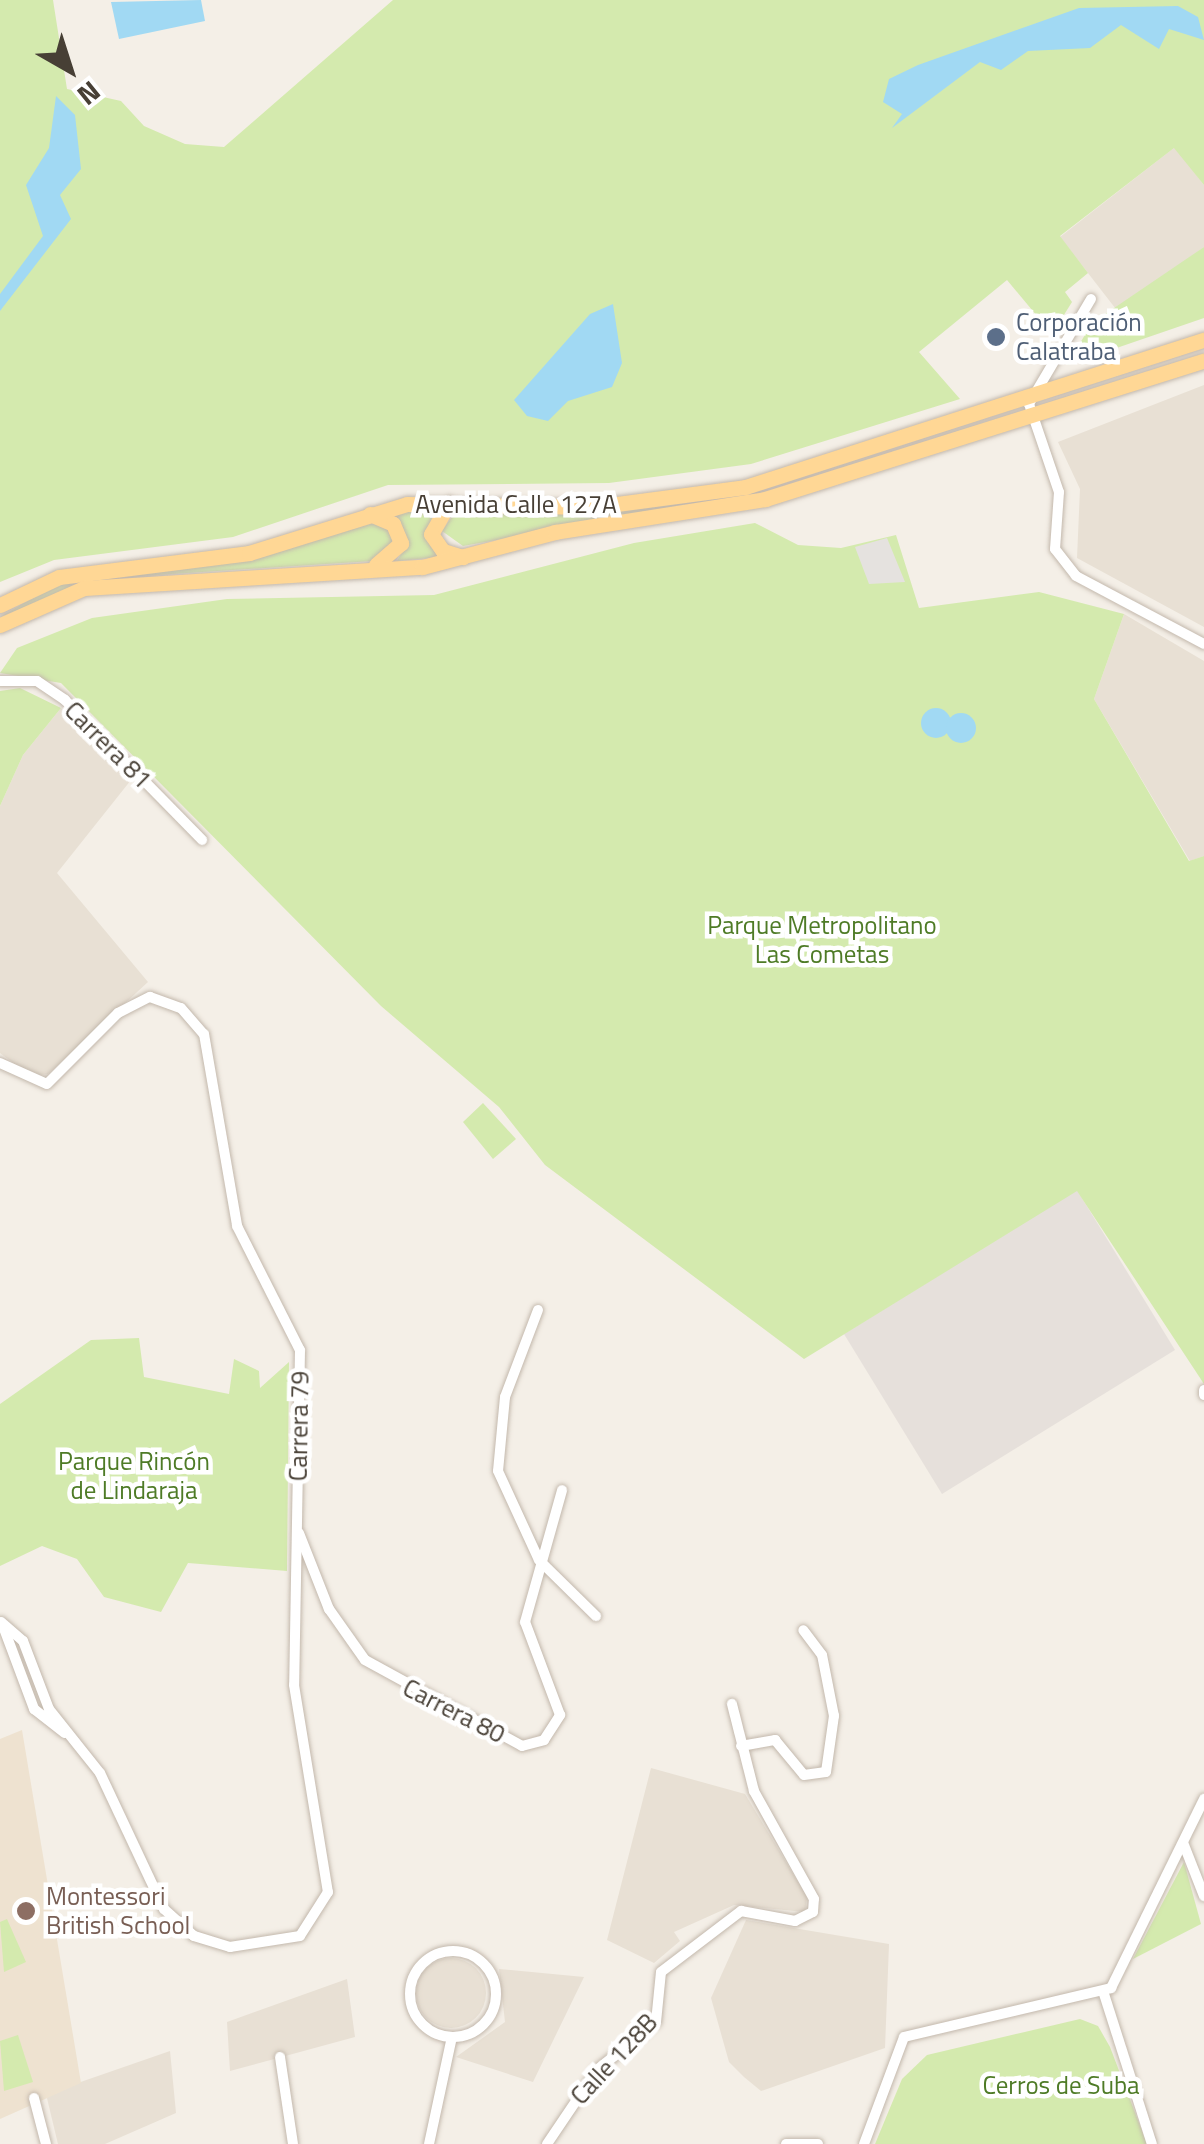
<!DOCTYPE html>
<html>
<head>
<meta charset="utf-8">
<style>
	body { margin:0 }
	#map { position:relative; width:1204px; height:2144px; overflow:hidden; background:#f4efe7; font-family:"Titillium Web",sans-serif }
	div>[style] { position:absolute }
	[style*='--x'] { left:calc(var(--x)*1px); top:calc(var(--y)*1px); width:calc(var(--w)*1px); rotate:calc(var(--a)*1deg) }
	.residential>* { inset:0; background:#e8e0d4 }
	.round { border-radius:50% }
	.industrial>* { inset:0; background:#e6e0db }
	.education>* { inset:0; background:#eee2d0 }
	.green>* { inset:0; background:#d4eaae }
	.parking>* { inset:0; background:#e5e2df }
	.water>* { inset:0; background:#a1d9f3 }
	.roads { filter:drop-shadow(0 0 2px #c3b8ac) drop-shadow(0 0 2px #c3b8ac) }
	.street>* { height:10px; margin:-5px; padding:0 5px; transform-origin:5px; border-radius:5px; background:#fff }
	.street>.ring { margin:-5px; padding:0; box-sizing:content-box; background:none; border:10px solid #fff; border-radius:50% }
	.primary>* { height:15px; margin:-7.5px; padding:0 7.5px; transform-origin:7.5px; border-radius:7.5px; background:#ffd795 }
	.dots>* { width:28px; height:28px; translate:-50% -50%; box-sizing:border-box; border:5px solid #fff; border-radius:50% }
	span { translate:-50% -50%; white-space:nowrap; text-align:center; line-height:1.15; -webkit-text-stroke:9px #fff; paint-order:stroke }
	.service-label { font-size:25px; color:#4e5e75 }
	.left { translate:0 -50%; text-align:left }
	.street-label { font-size:25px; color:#473f35 }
	.park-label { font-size:25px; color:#4e7b26 }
	.education-label { font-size:25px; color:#785e54 }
	.north { position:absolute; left:20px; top:20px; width:100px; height:100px; -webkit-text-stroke:8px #fff; paint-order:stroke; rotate:141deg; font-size:28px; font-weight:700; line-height:40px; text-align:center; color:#473f35 }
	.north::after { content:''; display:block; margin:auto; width:35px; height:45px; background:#473f35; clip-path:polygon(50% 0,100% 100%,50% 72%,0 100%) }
</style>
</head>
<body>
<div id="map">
	<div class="residential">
		<div style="clip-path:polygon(1175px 147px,1204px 185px,1204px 247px,1119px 313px,1060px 237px)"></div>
		<div style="clip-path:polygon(1204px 385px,1204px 627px,1077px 558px,1080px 489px,1058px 442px)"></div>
		<div style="clip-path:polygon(1124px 614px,1204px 661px,1204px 856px,1190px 861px,1094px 699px)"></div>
		<div style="clip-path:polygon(61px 708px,131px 780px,57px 873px,148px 982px,48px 1074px,31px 1076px,0 1053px,0 806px,23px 755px)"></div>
		<div style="clip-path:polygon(651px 1768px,745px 1794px,807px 1897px,805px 1912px,734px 1905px,674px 1932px,680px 1941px,654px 1963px,607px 1940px)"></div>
		<div style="clip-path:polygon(746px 1920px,889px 1944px,885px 2048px,761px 2091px,744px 2077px,729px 2062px,711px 1998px)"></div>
		<div class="round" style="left:416px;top:1958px;width:70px;height:70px"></div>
		<div style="clip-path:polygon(499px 1969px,584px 1977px,533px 2082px,456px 2057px,505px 2022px)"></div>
		<div style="clip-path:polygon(347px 1979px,355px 2037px,230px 2071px,227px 2022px)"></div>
		<div style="clip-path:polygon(170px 2051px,176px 2113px,105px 2144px,58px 2144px,46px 2094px)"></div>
	</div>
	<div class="industrial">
		<div style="clip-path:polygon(1077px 1190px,1175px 1350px,942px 1494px,844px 1334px)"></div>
	</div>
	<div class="education">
		<div style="clip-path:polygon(22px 1730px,81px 2083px,0 2119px,0 1739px)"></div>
	</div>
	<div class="green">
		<div style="clip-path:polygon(0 0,53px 0,67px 89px,121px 101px,144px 126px,185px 144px,224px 147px,393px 0,1204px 0,1204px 185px,1174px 148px,1060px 236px,1088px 273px,1065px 292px,1072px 302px,1052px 334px,1007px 280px,919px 352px,960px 399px,751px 464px,609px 483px,388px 485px,233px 537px,54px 560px,0 582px)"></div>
		<div style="clip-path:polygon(1204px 247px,1204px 318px,1067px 365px,1092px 323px)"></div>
		<div style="clip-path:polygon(764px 492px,463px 546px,442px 531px,456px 511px,587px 515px)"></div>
		<div style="clip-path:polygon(435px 509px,426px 533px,441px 557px,397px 561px,404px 549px,389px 513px)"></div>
		<div style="clip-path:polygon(369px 521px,391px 531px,393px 546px,373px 561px,95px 579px,0 617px,59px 583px,246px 561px)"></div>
		<div style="clip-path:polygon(755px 523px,798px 545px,841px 548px,896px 535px,919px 608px,1039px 592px,1124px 614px,1094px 699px,1189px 861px,1204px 856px,1204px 1384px,1077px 1191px,804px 1359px,545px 1165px,499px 1107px,381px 1006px,61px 683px,0 673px,17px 648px,92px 618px,227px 599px,434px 595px,634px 543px)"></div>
		<div style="clip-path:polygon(20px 688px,61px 708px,23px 755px,0 806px,0 691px)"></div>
		<div style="clip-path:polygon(483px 1103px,516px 1139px,493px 1159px,463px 1122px)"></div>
		<div style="clip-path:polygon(139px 1338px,144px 1377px,229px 1394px,234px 1359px,259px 1371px,260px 1388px,289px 1362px,287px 1571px,188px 1563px,161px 1612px,104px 1597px,77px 1559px,42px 1546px,0 1566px,0 1404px,91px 1340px)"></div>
		<div style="clip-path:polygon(1184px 1862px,1201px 1924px,1133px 1959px)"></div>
		<div style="clip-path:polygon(7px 1919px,26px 1962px,4px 1972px,0 1922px)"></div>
		<div style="clip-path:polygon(1080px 2019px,1098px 2026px,1110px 2047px,1147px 2144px,875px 2144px,902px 2079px,927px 2055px)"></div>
		<div style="clip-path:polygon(18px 2035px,33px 2082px,4px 2091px,0 2041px)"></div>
	</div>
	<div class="parking">
		<div style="clip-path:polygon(887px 538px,905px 582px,869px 584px,855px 547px)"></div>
	</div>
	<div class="water">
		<div style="clip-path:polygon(201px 0,205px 21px,119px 39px,111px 2px)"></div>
		<div style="clip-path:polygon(1178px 6px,1198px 17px,1204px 40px,1169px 29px,1159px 49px,1121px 25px,1090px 48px,1028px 51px,1001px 70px,980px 62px,892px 128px,902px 114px,883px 102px,889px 79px,918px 65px,1079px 8px)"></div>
		<div style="clip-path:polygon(56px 96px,75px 115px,81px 169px,60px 195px,71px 219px,0 311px,0 294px,43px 236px,26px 185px,49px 148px)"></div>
		<div style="clip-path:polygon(613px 304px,622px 363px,612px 387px,568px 401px,548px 421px,527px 416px,514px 400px,590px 314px)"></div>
		<div class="round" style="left:921px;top:708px;width:30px;height:30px"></div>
		<div class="round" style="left:946px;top:713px;width:30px;height:30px"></div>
	</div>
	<div class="roads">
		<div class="street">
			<div style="--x:1091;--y:299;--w:122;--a:120.6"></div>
			<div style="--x:1029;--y:404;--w:93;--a:71.2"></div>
			<div style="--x:1059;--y:492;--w:57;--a:94"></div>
			<div style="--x:1055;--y:549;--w:34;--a:52"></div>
			<div style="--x:1076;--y:576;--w:145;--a:28"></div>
			<div style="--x:0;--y:681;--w:37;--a:0"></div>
			<div style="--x:37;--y:681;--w:34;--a:34"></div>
			<div style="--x:65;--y:700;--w:196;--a:45.6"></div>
			<div style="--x:0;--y:1063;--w:51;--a:24.1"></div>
			<div style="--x:47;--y:1084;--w:100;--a:-45"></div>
			<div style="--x:118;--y:1013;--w:36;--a:-27"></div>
			<div style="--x:150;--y:997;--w:33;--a:20"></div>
			<div style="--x:181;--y:1008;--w:35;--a:49"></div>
			<div style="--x:204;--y:1034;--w:195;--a:80.2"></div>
			<div style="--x:237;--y:1226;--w:139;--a:63.1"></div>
			<div style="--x:300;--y:1350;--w:335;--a:91"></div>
			<div style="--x:294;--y:1685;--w:210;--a:80.7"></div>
			<div style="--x:328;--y:1892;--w:52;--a:122.5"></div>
			<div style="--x:300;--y:1936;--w:71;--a:171.1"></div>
			<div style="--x:230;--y:1947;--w:38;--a:-163"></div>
			<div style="--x:194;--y:1936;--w:40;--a:-138"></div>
			<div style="--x:164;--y:1909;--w:150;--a:-115.2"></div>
			<div style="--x:100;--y:1773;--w:82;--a:-128.6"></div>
			<div style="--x:49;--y:1709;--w:73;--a:-110.9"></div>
			<div style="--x:23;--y:1641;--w:29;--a:-139"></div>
			<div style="--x:538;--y:1310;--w:93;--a:110.8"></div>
			<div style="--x:505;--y:1397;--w:74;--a:95.4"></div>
			<div style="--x:498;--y:1471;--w:98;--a:65.3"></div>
			<div style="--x:539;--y:1560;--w:80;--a:44.5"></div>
			<div style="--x:1204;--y:1390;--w:5;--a:90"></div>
			<div style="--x:299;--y:1533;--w:82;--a:68.5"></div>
			<div style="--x:329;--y:1609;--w:62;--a:54.8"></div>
			<div style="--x:365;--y:1660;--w:179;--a:28.7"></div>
			<div style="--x:522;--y:1746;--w:23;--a:-15"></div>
			<div style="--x:544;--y:1740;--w:30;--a:-57"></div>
			<div style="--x:560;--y:1715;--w:99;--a:-110.6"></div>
			<div style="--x:525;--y:1622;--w:137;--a:-74.3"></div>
			<div style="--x:3;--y:1626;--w:89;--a:69.5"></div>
			<div style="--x:34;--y:1709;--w:39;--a:38"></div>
			<div style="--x:741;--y:1746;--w:35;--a:-10"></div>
			<div style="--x:775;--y:1740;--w:45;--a:50.4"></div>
			<div style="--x:804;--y:1775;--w:22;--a:-8"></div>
			<div style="--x:826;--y:1772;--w:57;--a:-81.9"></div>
			<div style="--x:834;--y:1716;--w:62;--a:-101.1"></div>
			<div style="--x:822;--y:1655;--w:31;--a:-127"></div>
			<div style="--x:1184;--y:1845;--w:55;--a:68.6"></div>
			<div class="ring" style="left:410px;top:1951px;width:76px;height:76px"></div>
			<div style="--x:1104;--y:1994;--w:157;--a:72.3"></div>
			<div style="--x:280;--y:2057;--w:88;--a:81.5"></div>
			<div style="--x:34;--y:2098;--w:48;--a:75.4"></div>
			<div style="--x:429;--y:2144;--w:109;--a:-77.9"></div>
			<div style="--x:547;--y:2144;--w:89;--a:-56"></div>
			<div style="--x:597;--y:2070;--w:76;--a:-39.1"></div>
			<div style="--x:656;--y:2022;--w:50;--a:-84.3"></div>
			<div style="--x:661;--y:1972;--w:101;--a:-37.3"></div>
			<div style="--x:741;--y:1911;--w:55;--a:10.5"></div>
			<div style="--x:795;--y:1921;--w:20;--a:-27"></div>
			<div style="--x:813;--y:1912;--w:13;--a:-86"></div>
			<div style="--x:814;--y:1899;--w:124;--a:-119.1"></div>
			<div style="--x:754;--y:1791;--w:90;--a:-104.2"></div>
			<div style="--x:786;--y:2144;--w:32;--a:0"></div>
			<div style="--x:864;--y:2144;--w:114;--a:-69.5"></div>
			<div style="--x:904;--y:2037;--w:213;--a:-13.3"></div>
			<div style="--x:1111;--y:1988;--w:211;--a:-63.8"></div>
		</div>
		<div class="primary">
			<div style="--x:449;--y:503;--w:36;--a:120"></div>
			<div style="--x:431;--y:534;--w:21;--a:55"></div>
			<div style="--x:443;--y:551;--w:21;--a:17"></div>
			<div style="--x:370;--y:514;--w:25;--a:23"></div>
			<div style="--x:393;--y:524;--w:21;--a:67"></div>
			<div style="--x:401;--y:543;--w:33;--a:139"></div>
			<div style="--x:0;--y:605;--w:65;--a:-25.4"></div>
			<div style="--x:59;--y:577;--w:192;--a:-7.2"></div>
			<div style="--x:249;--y:553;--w:165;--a:-17.2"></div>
			<div style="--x:407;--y:504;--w:187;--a:0.9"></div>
			<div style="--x:594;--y:507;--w:152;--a:-7.5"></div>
			<div style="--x:745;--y:487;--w:482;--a:-17.8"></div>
			<div style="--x:0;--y:625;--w:92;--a:-23.8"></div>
			<div style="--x:84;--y:588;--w:339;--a:-3.6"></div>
			<div style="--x:422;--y:567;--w:138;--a:-14.7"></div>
			<div style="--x:555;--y:532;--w:213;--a:-8.9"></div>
			<div style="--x:765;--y:499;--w:460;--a:-17.5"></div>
		</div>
	</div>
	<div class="dots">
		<div style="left:996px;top:337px;background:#5c6f8a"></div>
		<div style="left:26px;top:1911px;background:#8d6e63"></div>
	</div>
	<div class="service-label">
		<span class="left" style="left:1016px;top:337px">Corporación<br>Calatraba</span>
	</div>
	<div class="street-label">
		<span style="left:516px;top:504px">Avenida Calle 127A</span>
		<span style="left:108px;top:745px;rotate:45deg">Carrera 81</span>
		<span style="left:299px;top:1426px;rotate:-89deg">Carrera 79</span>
		<span style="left:454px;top:1711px;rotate:27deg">Carrera 80</span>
		<span style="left:614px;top:2059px;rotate:-47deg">Calle 128B</span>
	</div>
	<div class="park-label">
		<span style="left:822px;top:940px">Parque Metropolitano<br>Las Cometas</span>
		<span style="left:134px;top:1476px">Parque Rincón<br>de Lindaraja</span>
		<span style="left:1061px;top:2085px">Cerros de Suba</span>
	</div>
	<div class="education-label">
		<span class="left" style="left:46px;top:1911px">Montessori<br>British School</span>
	</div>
	<div class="north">N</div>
</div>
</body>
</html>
